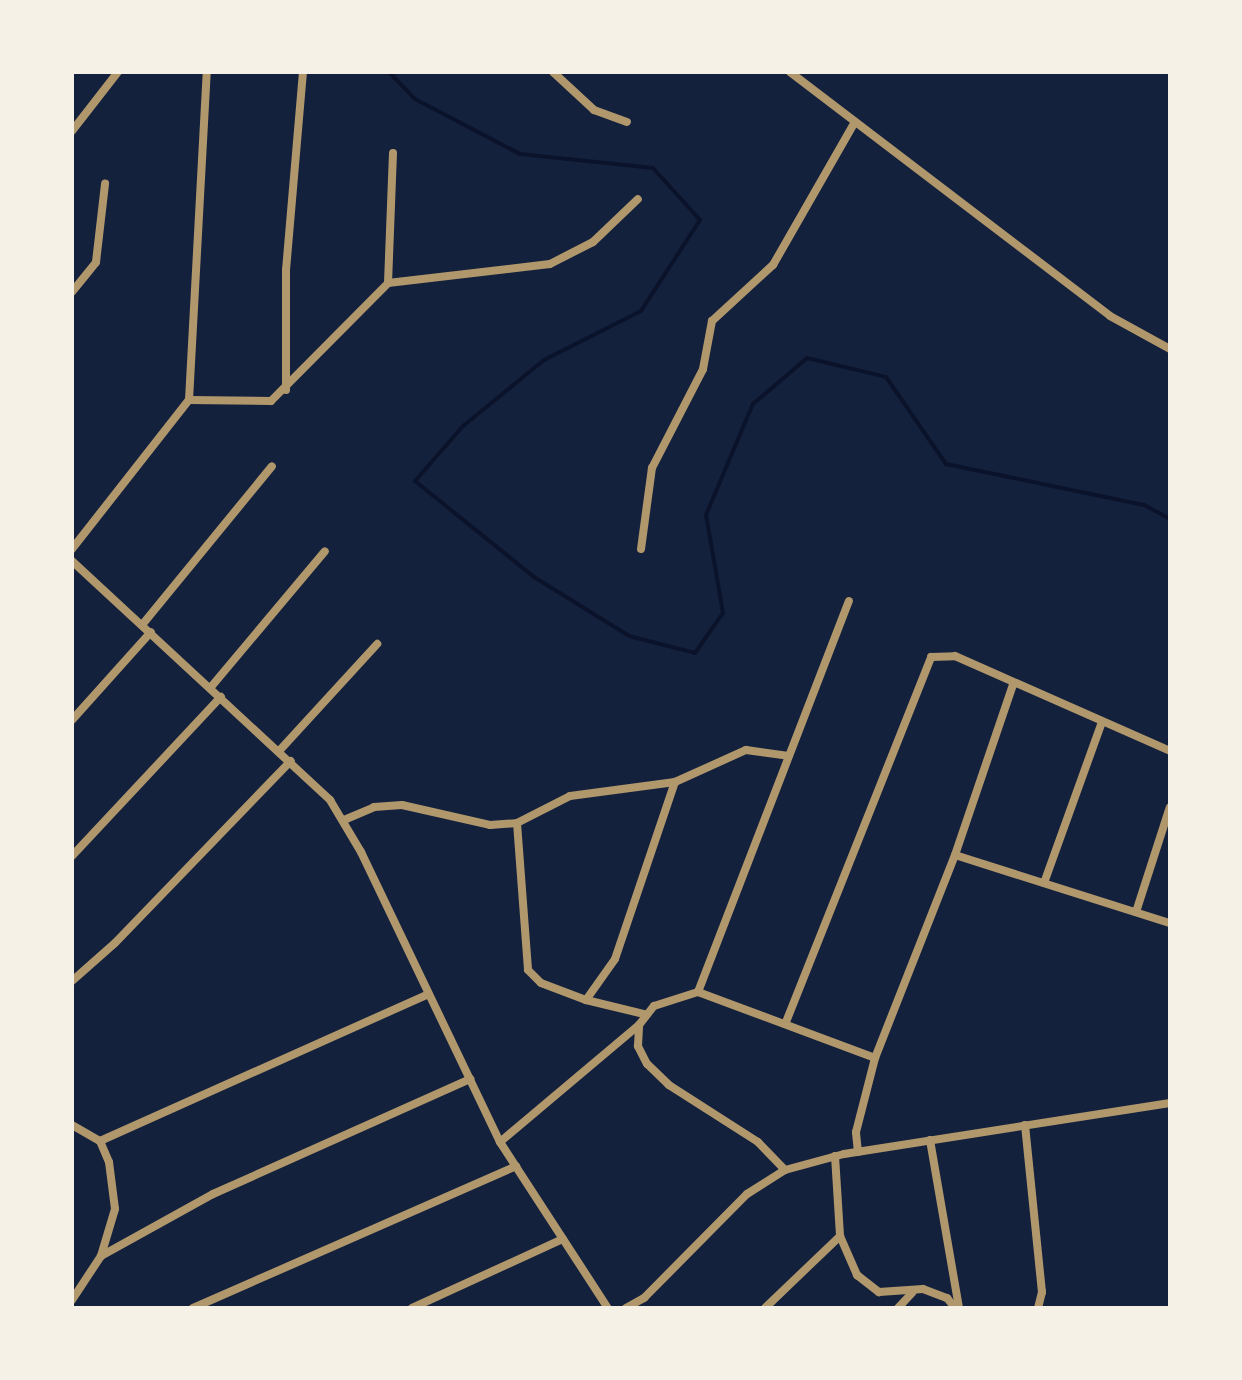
<!DOCTYPE html>
<html>
<head>
<meta charset="utf-8">
<style>
	body { margin:0 }
	#map { position:relative; width:1242px; height:1380px; overflow:hidden; background:#14213d; font-family:Inter,sans-serif }
	div>[style] { position:absolute }
	[style*='--x'] { left:calc(var(--x)*1px); top:calc(var(--y)*1px); width:calc(var(--w)*1px); rotate:calc(var(--a)*1deg) }
	.stream>* { height:4px; margin:-2px; padding:0 2px; transform-origin:2px; border-radius:2px; background:#0b132b }
	.minor>* { height:8px; margin:-4px; padding:0 4px; transform-origin:4px; border-radius:4px; background:#b1986c }
	span { translate:-50% -50%; white-space:nowrap; text-align:center; line-height:1.15; -webkit-text-stroke:6px #f6f1e7; paint-order:stroke }
	.frame { position:absolute; inset:0; border:74px solid #f6f1e7; pointer-events:none }
</style>
</head>
<body>
<div id="map">
	<div class="stream">
		<div style="--x:389;--y:72;--w:37;--a:46"></div>
		<div style="--x:415;--y:99;--w:119;--a:27.6"></div>
		<div style="--x:520;--y:154;--w:134;--a:6"></div>
		<div style="--x:653;--y:168;--w:70;--a:47.9"></div>
		<div style="--x:700;--y:220;--w:108;--a:123"></div>
		<div style="--x:641;--y:311;--w:109;--a:153.2"></div>
		<div style="--x:544;--y:360;--w:104;--a:140.8"></div>
		<div style="--x:463;--y:426;--w:73;--a:131.1"></div>
		<div style="--x:415;--y:481;--w:153;--a:38.9"></div>
		<div style="--x:534;--y:577;--w:112;--a:31.8"></div>
		<div style="--x:629;--y:636;--w:68;--a:14.4"></div>
		<div style="--x:695;--y:653;--w:49;--a:-55"></div>
		<div style="--x:723;--y:613;--w:99;--a:-99.8"></div>
		<div style="--x:706;--y:515;--w:121;--a:-67.1"></div>
		<div style="--x:753;--y:404;--w:71;--a:-40.4"></div>
		<div style="--x:807;--y:358;--w:81;--a:13.5"></div>
		<div style="--x:886;--y:377;--w:106;--a:55.4"></div>
		<div style="--x:946;--y:464;--w:202;--a:11.7"></div>
		<div style="--x:1144;--y:505;--w:30;--a:28"></div>
	</div>
	<div class="minor">
		<div style="--x:553;--y:72;--w:56;--a:42.8"></div>
		<div style="--x:594;--y:110;--w:35;--a:20"></div>
		<div style="--x:790;--y:72;--w:402;--a:37.3"></div>
		<div style="--x:1110;--y:316;--w:68;--a:28.8"></div>
		<div style="--x:72;--y:131;--w:75;--a:-52.1"></div>
		<div style="--x:388;--y:283;--w:130;--a:-87.8"></div>
		<div style="--x:72;--y:292;--w:38;--a:-51"></div>
		<div style="--x:96;--y:262;--w:79;--a:-83.4"></div>
		<div style="--x:286;--y:390;--w:120;--a:-90"></div>
		<div style="--x:286;--y:270;--w:199;--a:-85.1"></div>
		<div style="--x:189;--y:400;--w:328;--a:-86.9"></div>
		<div style="--x:72;--y:549;--w:189;--a:-51.9"></div>
		<div style="--x:189;--y:400;--w:82;--a:0.7"></div>
		<div style="--x:271;--y:401;--w:166;--a:-45.2"></div>
		<div style="--x:388;--y:283;--w:163;--a:-6.7"></div>
		<div style="--x:550;--y:264;--w:48;--a:-27.1"></div>
		<div style="--x:593;--y:242;--w:62;--a:-43.7"></div>
		<div style="--x:641;--y:549;--w:82;--a:-82.3"></div>
		<div style="--x:652;--y:468;--w:111;--a:-62.7"></div>
		<div style="--x:703;--y:369;--w:49;--a:-79.4"></div>
		<div style="--x:712;--y:321;--w:83;--a:-42.6"></div>
		<div style="--x:773;--y:265;--w:165;--a:-60.2"></div>
		<div style="--x:72;--y:561;--w:352;--a:42.8"></div>
		<div style="--x:330;--y:800;--w:61;--a:59.2"></div>
		<div style="--x:361;--y:852;--w:322;--a:64.4"></div>
		<div style="--x:500;--y:1142;--w:198;--a:57"></div>
		<div style="--x:142;--y:625;--w:205;--a:-50.7"></div>
		<div style="--x:211;--y:687;--w:177;--a:-50"></div>
		<div style="--x:72;--y:720;--w:118;--a:-48.1"></div>
		<div style="--x:280;--y:750;--w:144;--a:-47.5"></div>
		<div style="--x:344;--y:820;--w:33;--a:-23"></div>
		<div style="--x:374;--y:807;--w:28;--a:-4"></div>
		<div style="--x:402;--y:805;--w:90;--a:12.8"></div>
		<div style="--x:490;--y:825;--w:27;--a:-4"></div>
		<div style="--x:517;--y:823;--w:59;--a:-27"></div>
		<div style="--x:570;--y:796;--w:106;--a:-7.6"></div>
		<div style="--x:675;--y:782;--w:78;--a:-24.3"></div>
		<div style="--x:746;--y:750;--w:43;--a:7.9"></div>
		<div style="--x:517;--y:823;--w:147;--a:85.7"></div>
		<div style="--x:528;--y:970;--w:18;--a:45"></div>
		<div style="--x:541;--y:983;--w:48;--a:20.7"></div>
		<div style="--x:586;--y:1000;--w:60;--a:13.6"></div>
		<div style="--x:955;--y:855;--w:225;--a:17.6"></div>
		<div style="--x:72;--y:856;--w:218;--a:-46.9"></div>
		<div style="--x:1044;--y:883;--w:171;--a:-70.2"></div>
		<div style="--x:1136;--y:912;--w:110;--a:-72.1"></div>
		<div style="--x:72;--y:981;--w:57;--a:-41.5"></div>
		<div style="--x:115;--y:943;--w:253;--a:-46"></div>
		<div style="--x:698;--y:992;--w:189;--a:20.4"></div>
		<div style="--x:586;--y:1000;--w:50;--a:-54.7"></div>
		<div style="--x:615;--y:959;--w:187;--a:-71.3"></div>
		<div style="--x:786;--y:1022;--w:393;--a:-68.3"></div>
		<div style="--x:931;--y:657;--w:24;--a:-2"></div>
		<div style="--x:955;--y:656;--w:235;--a:23.8"></div>
		<div style="--x:72;--y:1125;--w:32;--a:30"></div>
		<div style="--x:100;--y:1141;--w:23;--a:67"></div>
		<div style="--x:109;--y:1162;--w:47;--a:82.7"></div>
		<div style="--x:115;--y:1209;--w:49;--a:106.6"></div>
		<div style="--x:101;--y:1256;--w:53;--a:123.4"></div>
		<div style="--x:1025;--y:1125;--w:168;--a:84.2"></div>
		<div style="--x:1042;--y:1292;--w:16;--a:104"></div>
		<div style="--x:930;--y:1140;--w:170;--a:80.2"></div>
		<div style="--x:100;--y:1141;--w:358;--a:-24.1"></div>
		<div style="--x:500;--y:1142;--w:182;--a:-40.1"></div>
		<div style="--x:858;--y:1152;--w:20;--a:-96"></div>
		<div style="--x:856;--y:1132;--w:76;--a:-75.6"></div>
		<div style="--x:875;--y:1058;--w:218;--a:-68.5"></div>
		<div style="--x:955;--y:855;--w:180;--a:-71.2"></div>
		<div style="--x:835;--y:1156;--w:80;--a:86.4"></div>
		<div style="--x:840;--y:1236;--w:43;--a:66.4"></div>
		<div style="--x:857;--y:1275;--w:28;--a:38"></div>
		<div style="--x:879;--y:1292;--w:44;--a:-3.9"></div>
		<div style="--x:923;--y:1289;--w:26;--a:21"></div>
		<div style="--x:947;--y:1298;--w:13;--a:51"></div>
		<div style="--x:785;--y:1170;--w:39;--a:-134"></div>
		<div style="--x:758;--y:1142;--w:106;--a:-147.4"></div>
		<div style="--x:669;--y:1085;--w:30;--a:-136"></div>
		<div style="--x:647;--y:1064;--w:20;--a:-117"></div>
		<div style="--x:638;--y:1046;--w:21;--a:-87"></div>
		<div style="--x:639;--y:1025;--w:24;--a:-52"></div>
		<div style="--x:654;--y:1006;--w:46;--a:-17.7"></div>
		<div style="--x:698;--y:992;--w:419;--a:-68.9"></div>
		<div style="--x:101;--y:1256;--w:128;--a:-29"></div>
		<div style="--x:213;--y:1194;--w:282;--a:-24.1"></div>
		<div style="--x:193;--y:1308;--w:353;--a:-23.7"></div>
		<div style="--x:412;--y:1308;--w:166;--a:-24.6"></div>
		<div style="--x:626;--y:1308;--w:21;--a:-29"></div>
		<div style="--x:644;--y:1298;--w:146;--a:-45.3"></div>
		<div style="--x:747;--y:1194;--w:45;--a:-32.3"></div>
		<div style="--x:785;--y:1170;--w:61;--a:-15.2"></div>
		<div style="--x:844;--y:1154;--w:330;--a:-8.9"></div>
		<div style="--x:765;--y:1308;--w:104;--a:-43.8"></div>
		<div style="--x:898;--y:1308;--w:21;--a:-47"></div>
	</div>
	<div class="frame"></div>
</div>
</body>
</html>
